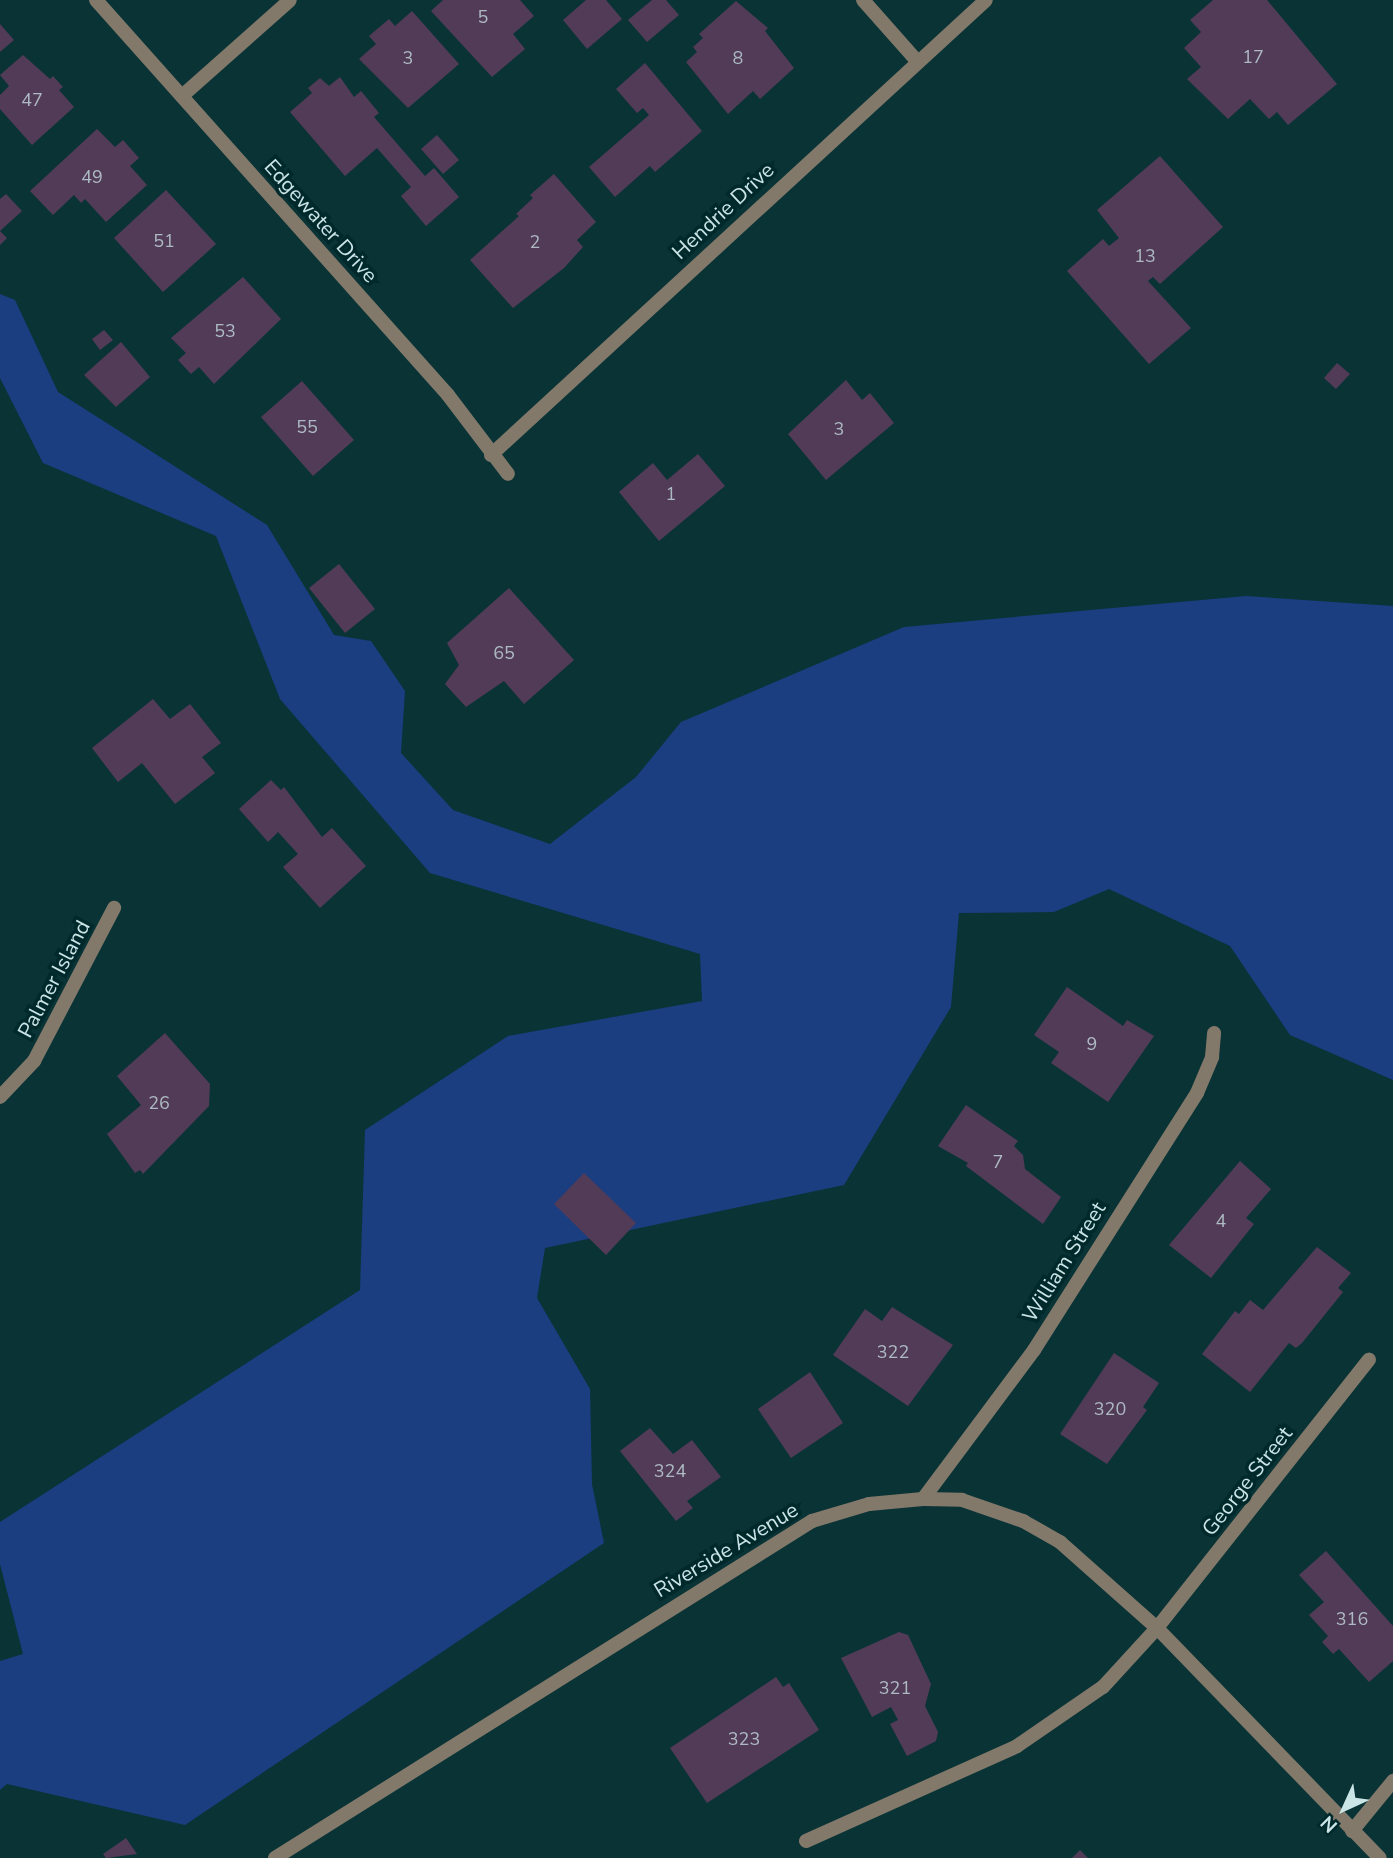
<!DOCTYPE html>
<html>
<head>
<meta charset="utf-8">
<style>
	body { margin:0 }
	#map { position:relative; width:1393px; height:1858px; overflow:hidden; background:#0a3336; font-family:"Nunito Sans",sans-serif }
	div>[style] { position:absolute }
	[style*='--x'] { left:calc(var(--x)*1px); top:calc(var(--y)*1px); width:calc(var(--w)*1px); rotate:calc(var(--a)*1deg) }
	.water>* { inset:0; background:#1a3e80 }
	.building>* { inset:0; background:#523b57 }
	.service>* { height:14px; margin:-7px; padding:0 7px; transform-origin:7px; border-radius:7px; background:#82796a }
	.minor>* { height:14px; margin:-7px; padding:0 7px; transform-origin:7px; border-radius:7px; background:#82796a }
	.tertiary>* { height:14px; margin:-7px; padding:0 7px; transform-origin:7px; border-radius:7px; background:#82796a }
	span { translate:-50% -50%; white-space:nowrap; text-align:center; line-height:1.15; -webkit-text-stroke:7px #00292c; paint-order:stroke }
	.number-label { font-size:18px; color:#adbac3 }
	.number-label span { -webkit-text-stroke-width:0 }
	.street-label { font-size:21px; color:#cbe5e7 }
	.north { position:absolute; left:1309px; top:1774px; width:70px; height:70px; -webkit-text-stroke:5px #00292c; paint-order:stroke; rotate:225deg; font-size:19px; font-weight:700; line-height:28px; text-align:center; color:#cbe5e7 }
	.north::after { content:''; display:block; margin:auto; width:24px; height:32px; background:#cbe5e7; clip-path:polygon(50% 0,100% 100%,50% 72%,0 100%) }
</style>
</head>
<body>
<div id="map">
	<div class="water">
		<div style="clip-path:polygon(0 294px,15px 300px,58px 392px,267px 525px,334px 635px,371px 641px,405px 691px,401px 753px,453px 810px,550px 844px,636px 777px,681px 722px,904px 627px,1246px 596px,1393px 606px,1393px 1080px,1290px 1035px,1230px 946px,1109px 889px,1054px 912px,959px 913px,951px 1007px,844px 1185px,545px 1248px,537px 1298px,590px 1389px,592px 1484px,604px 1543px,185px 1825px,7px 1784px,0 1790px,0 1661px,23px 1654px,0 1564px,0 1522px,360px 1290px,365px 1130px,508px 1036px,702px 1001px,700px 954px,430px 873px,280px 699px,216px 536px,43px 463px,0 378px)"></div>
	</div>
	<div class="building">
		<div style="clip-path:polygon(443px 0,520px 0,534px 16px,513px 34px,525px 49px,492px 77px,431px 11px)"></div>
		<div style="clip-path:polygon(586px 0,606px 0,622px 19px,587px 49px,563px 20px)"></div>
		<div style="clip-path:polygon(652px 0,666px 0,679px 15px,647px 42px,628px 20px)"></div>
		<div style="clip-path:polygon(1213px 0,1267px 0,1337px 84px,1288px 125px,1277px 112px,1269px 119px,1250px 99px,1228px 119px,1187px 79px,1201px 67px,1184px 48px,1201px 32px,1190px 20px)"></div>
		<div style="clip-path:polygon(736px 1px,768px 28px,765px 31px,794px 68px,760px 99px,753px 91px,728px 114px,686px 62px,697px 52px,693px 47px,703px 38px,699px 34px)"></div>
		<div style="clip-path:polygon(412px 11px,459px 64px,408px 108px,359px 59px,376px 44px,369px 36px,389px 19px,395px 26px)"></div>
		<div style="clip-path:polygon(0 24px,14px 40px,0 52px)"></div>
		<div style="clip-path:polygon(23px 55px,50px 79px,53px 76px,63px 87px,59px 90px,74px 107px,32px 145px,0 109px,0 95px,9px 86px,0 75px)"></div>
		<div style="clip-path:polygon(645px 63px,702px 131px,655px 172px,650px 166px,615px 197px,589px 167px,649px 115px,643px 108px,637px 113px,616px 89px)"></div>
		<div style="clip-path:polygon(340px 77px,354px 97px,361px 91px,379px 113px,374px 117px,425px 176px,434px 168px,459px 197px,426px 226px,401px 196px,411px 187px,377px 148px,345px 176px,290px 112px,312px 93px,308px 88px,320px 78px,329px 86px)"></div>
		<div style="clip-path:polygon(97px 129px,115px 147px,123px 140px,139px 158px,130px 166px,147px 185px,106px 222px,85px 199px,81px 203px,74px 195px,53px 215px,30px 191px)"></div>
		<div style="clip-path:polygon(437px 135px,459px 160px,443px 174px,421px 149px)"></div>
		<div style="clip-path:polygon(1160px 156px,1223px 227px,1160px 284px,1153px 277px,1148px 281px,1191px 328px,1149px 364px,1067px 271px,1103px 239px,1109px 246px,1119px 238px,1097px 210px)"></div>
		<div style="clip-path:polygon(554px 174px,596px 222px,577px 240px,583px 247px,564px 268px,513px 308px,470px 260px,519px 216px,516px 214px,533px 198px,530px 195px)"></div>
		<div style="clip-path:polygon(166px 190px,216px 244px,163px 292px,114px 238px)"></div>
		<div style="clip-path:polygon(6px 194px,22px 211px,0 231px,7px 238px,0 245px,0 199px)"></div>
		<div style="clip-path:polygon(243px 277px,281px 319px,214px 384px,199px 367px,191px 374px,178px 360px,186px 353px,171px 338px)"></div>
		<div style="clip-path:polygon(104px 330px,113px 340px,100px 350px,92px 339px)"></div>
		<div style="clip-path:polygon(121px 342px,150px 377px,116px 407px,84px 375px)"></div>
		<div style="clip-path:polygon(1337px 363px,1350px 374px,1336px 389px,1324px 378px)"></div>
		<div style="clip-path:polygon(846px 380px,862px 400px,870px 393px,894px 423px,826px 480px,788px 434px)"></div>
		<div style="clip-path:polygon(302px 381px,354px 440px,313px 476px,261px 417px)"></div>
		<div style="clip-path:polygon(698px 454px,725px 486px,659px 541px,619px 492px,653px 463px,667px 480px)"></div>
		<div style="clip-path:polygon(339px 564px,375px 609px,345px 633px,309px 588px)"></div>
		<div style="clip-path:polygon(509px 588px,574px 660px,524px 704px,504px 681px,466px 707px,445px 684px,459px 665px,447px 643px)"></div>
		<div style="clip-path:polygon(153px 699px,170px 719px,190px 704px,221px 743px,202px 757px,215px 773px,175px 804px,142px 763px,118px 782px,92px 748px)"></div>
		<div style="clip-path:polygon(271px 780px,281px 790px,284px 787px,322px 837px,332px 828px,366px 866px,320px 908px,283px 867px,298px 854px,278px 832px,268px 842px,239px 809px)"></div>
		<div style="clip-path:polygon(1067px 987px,1123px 1026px,1127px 1020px,1154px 1036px,1108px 1102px,1051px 1063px,1059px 1052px,1034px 1035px)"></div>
		<div style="clip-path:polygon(165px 1033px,210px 1084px,209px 1106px,143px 1174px,140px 1170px,135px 1173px,107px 1134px,141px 1105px,117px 1076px)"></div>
		<div style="clip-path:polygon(966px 1105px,1018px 1141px,1014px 1146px,1023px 1155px,1025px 1169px,1061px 1197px,1043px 1224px,966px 1166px,968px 1163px,938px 1146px)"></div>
		<div style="clip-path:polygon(1240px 1161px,1271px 1189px,1246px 1218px,1254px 1224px,1211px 1278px,1169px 1245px)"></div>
		<div style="clip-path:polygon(584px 1173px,636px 1223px,606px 1255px,554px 1204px)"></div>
		<div style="clip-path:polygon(1317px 1247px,1351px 1273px,1338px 1288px,1343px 1292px,1302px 1343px,1296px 1348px,1289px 1343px,1250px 1392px,1202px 1354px,1235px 1311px,1239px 1314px,1250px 1300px,1263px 1310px)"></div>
		<div style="clip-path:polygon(892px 1307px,953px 1345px,908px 1406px,833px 1355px,865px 1309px,882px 1321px)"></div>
		<div style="clip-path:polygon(1114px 1353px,1159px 1383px,1143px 1407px,1147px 1410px,1107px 1464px,1060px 1434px)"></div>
		<div style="clip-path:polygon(810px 1372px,843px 1423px,791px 1458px,758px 1409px)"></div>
		<div style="clip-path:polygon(650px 1428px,673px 1454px,692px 1440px,721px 1477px,687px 1501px,693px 1508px,676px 1521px,620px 1451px)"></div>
		<div style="clip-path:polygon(1326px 1551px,1393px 1626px,1393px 1661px,1369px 1682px,1339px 1649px,1333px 1654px,1322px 1642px,1328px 1636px,1309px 1615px,1324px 1602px,1299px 1575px)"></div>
		<div style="clip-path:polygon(899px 1632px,908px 1635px,931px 1684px,925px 1706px,938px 1732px,936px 1741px,907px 1756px,890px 1724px,898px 1720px,891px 1707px,872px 1717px,841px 1658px)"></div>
		<div style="clip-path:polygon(776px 1677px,783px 1687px,789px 1683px,819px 1730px,707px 1803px,670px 1748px)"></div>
		<div style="clip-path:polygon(126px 1838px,137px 1854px,106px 1858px,103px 1854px)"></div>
		<div style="clip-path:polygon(1080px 1850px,1088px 1858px,1072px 1858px)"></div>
	</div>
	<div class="service">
		<div style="--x:0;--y:1097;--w:50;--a:-46.6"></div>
		<div style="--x:34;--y:1061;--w:173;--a:-62.4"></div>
		<div style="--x:806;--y:1841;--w:231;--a:-24.2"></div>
		<div style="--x:1017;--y:1746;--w:104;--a:-34.5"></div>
		<div style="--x:1103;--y:1687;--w:80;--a:-47.5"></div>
	</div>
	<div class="minor">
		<div style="--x:96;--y:0;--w:529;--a:48.29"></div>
		<div style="--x:448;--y:395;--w:99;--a:52.8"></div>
		<div style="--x:863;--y:0;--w:81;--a:48.5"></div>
		<div style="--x:182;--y:96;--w:144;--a:-41.6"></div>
		<div style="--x:491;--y:455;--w:672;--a:-42.59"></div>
		<div style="--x:923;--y:1499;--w:186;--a:-53.3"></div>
		<div style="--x:1034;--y:1350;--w:304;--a:-57.6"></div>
		<div style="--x:1197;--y:1093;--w:39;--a:-67"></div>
		<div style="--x:1212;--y:1057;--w:24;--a:-85"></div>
		<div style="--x:1157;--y:1628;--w:342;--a:-51.7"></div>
		<div style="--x:1352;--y:1831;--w:65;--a:-50.6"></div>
	</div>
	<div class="tertiary">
		<div style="--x:275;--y:1858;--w:634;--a:-32.11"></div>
		<div style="--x:812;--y:1521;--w:59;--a:-16.6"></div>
		<div style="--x:869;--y:1504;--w:54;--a:-5.3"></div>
		<div style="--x:923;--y:1499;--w:39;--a:1"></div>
		<div style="--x:962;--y:1500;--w:65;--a:19"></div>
		<div style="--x:1023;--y:1521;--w:43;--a:29.6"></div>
		<div style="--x:1060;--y:1542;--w:130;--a:41.6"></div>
		<div style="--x:1157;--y:1628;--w:320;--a:45.9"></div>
	</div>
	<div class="number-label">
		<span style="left:483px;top:17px">5</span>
		<span style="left:1253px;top:57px">17</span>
		<span style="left:408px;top:58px">3</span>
		<span style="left:738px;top:58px">8</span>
		<span style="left:32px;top:100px">47</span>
		<span style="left:92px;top:177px">49</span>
		<span style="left:164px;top:241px">51</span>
		<span style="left:535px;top:242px">2</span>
		<span style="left:1145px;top:256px">13</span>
		<span style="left:225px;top:331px">53</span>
		<span style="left:307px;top:427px">55</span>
		<span style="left:839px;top:429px">3</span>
		<span style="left:671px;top:494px">1</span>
		<span style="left:504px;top:653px">65</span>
		<span style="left:1092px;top:1044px">9</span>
		<span style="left:159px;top:1103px">26</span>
		<span style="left:998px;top:1162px">7</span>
		<span style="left:1221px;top:1221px">4</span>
		<span style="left:893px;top:1352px">322</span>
		<span style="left:1110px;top:1409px">320</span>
		<span style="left:670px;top:1471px">324</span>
		<span style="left:1352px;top:1619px">316</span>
		<span style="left:895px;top:1688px">321</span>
		<span style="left:744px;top:1739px">323</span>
	</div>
	<div class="street-label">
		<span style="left:723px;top:211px;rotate:-43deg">Hendrie Drive</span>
		<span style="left:321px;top:221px;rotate:48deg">Edgewater Drive</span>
		<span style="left:54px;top:979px;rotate:-62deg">Palmer Island</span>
		<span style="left:1064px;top:1262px;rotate:-58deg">William Street</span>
		<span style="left:1247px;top:1481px;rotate:-52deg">George Street</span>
		<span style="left:726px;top:1550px;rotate:-31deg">Riverside Avenue</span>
	</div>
	<div class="north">N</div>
</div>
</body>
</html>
